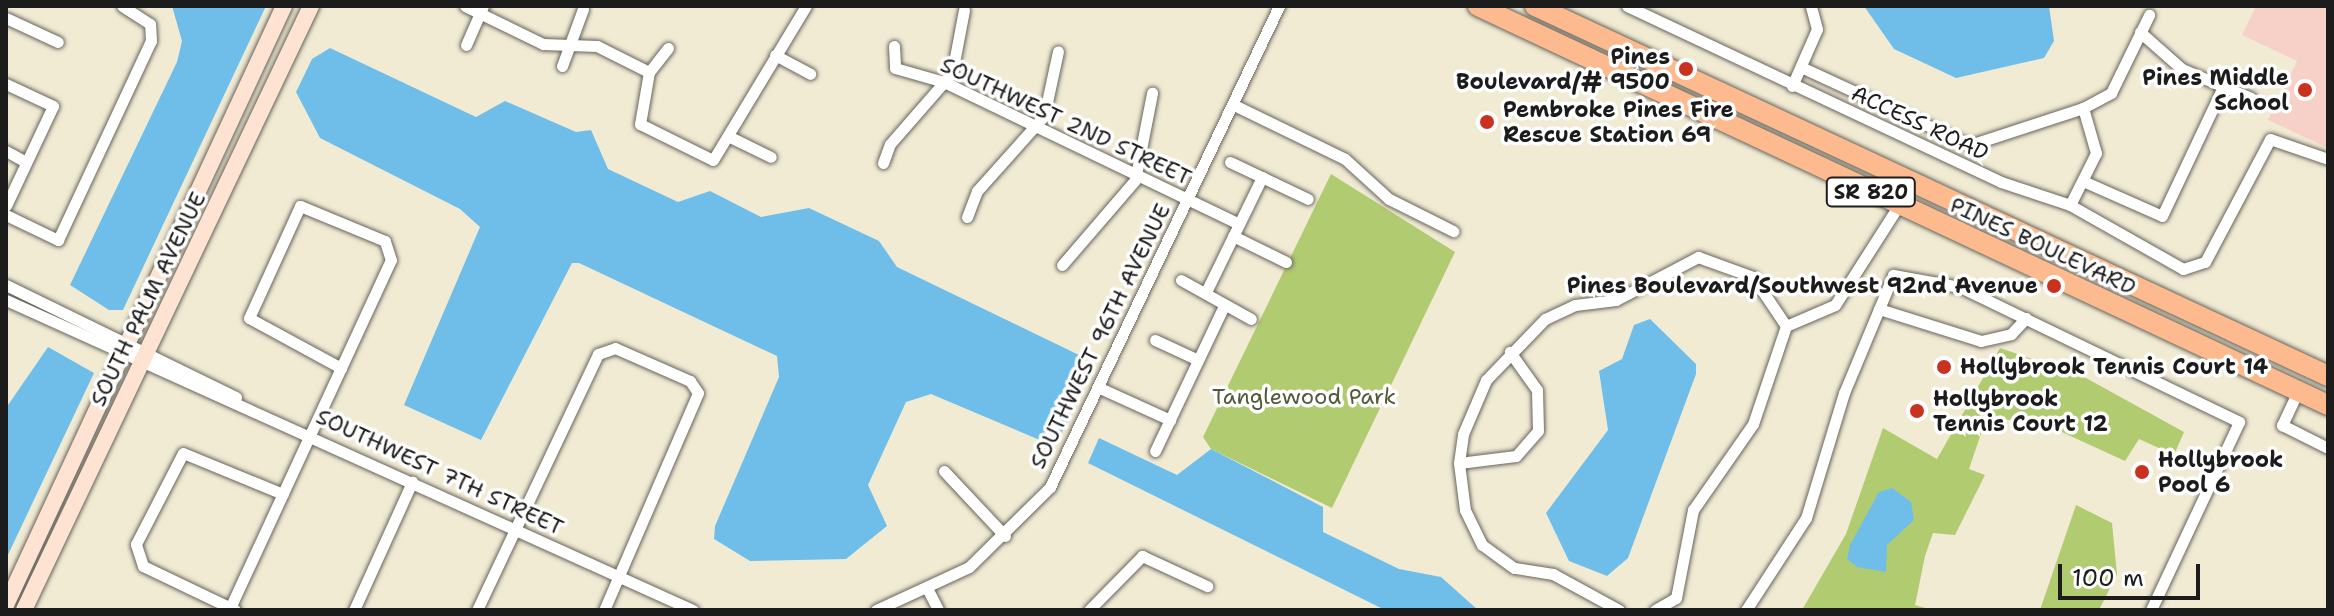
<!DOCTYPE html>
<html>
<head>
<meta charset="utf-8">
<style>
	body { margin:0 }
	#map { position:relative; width:2334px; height:616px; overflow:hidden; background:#f1ebd4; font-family:"Shantell Sans",sans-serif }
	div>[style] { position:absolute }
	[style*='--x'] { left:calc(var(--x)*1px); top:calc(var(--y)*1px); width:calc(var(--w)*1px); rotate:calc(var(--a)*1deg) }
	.built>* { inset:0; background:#f7d1c7 }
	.green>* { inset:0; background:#b1cb71 }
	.water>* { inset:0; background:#6fbeea }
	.roads { filter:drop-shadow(0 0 2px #67645c) drop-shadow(0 0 2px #67645c) }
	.street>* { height:11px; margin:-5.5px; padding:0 5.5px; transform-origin:5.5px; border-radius:5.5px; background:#fff }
	.secondary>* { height:16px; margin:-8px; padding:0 8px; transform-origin:8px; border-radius:8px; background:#fee3d2 }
	.highway>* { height:20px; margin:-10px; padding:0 10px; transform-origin:10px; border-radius:10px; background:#fcba8e }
	.dots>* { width:22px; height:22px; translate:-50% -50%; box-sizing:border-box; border:4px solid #fff; border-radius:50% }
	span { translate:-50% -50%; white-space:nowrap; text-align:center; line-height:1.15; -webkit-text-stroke:7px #fff; paint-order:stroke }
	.shield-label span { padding:2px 6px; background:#fff; border:2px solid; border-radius:6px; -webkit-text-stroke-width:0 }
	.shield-label { font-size:20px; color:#1c1c1c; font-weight:700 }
	.poi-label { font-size:22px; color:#1c1c1c; font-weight:700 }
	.right { translate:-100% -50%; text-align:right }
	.left { translate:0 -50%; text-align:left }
	.street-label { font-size:22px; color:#1c1c1c }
	.park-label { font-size:22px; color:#50593a }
	.frame { position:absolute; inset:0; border:8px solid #1c1c1c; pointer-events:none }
	.scale { position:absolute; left:2058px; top:564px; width:142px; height:36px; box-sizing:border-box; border:4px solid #1c1c1c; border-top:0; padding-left:10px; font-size:24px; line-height:28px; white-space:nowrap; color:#1c1c1c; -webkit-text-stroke:6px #fff; paint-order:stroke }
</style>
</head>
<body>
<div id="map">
	<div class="built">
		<div style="clip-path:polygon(2256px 6px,2328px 6px,2328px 148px,2268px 120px,2297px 61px,2242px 35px)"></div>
	</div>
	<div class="green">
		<div style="clip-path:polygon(1331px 174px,1455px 252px,1332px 508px,1211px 449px,1203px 437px)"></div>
		<div style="clip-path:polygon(2000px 348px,2086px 378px,2184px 432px,2174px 455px,2139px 439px,2125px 461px,2053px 428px,1987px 416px,1969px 469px,1985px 475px,1955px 535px,1933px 533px,1925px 556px,1915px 605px,1932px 610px,1802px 610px,1846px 534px,1883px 428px,1937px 459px)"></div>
		<div style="clip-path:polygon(2076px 505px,2112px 523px,2117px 574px,2099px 610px,2040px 610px)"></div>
	</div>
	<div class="water">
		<div style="clip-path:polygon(172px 6px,266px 6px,123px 310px,109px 310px,70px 285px,177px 62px,182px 41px)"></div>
		<div style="clip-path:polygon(1864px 6px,2049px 6px,2054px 41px,2044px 58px,1956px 78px,1894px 49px)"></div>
		<div style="clip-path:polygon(330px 48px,476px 117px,505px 101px,576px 132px,591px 130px,608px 169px,678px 202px,710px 191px,761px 217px,809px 208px,879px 241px,897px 267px,1081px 356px,1084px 376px,1067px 423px,1054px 446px,931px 394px,906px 402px,868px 485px,887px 526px,846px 559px,750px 561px,714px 539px,715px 526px,779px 377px,777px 356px,579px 263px,572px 263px,481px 440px,404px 405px,480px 227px,460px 209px,320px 138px,296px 92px,312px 59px)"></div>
		<div style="clip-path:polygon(1650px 319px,1696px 364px,1696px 374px,1628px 558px,1607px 576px,1569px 561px,1546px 513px,1608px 430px,1599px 371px,1622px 359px,1634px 325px)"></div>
		<div style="clip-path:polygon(48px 347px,94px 373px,6px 559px,6px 408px)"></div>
		<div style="clip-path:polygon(1099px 438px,1177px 475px,1211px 449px,1323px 507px,1323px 532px,1399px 569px,1441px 577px,1478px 610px,1385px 610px,1088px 463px)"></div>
		<div style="clip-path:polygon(1892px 488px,1911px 502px,1914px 520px,1887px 545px,1886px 572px,1857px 567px,1847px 559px,1850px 545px,1879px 492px)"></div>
	</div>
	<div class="roads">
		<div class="street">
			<div style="--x:465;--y:6;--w:87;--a:26"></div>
			<div style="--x:543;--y:44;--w:54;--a:2.1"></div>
			<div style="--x:597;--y:46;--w:58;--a:26.6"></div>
			<div style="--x:1627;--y:6;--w:413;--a:25.2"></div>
			<div style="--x:2001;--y:182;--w:73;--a:18.4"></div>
			<div style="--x:2070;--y:205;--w:130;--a:29.5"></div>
			<div style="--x:2183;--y:269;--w:23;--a:-18"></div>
			<div style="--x:2205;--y:262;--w:139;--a:-62.1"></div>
			<div style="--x:2270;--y:139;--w:61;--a:19"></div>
			<div style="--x:6;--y:18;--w:57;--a:24.8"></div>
			<div style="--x:2140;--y:32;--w:56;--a:41.4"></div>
			<div style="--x:2182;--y:69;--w:75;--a:22.8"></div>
			<div style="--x:466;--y:45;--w:43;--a:-66.4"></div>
			<div style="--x:894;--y:46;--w:22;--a:87"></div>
			<div style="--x:895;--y:68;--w:51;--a:15.9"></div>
			<div style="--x:944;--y:82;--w:327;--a:25.7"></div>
			<div style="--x:668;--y:48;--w:31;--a:128"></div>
			<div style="--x:649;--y:72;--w:53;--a:99.8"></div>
			<div style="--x:640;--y:124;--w:81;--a:26.3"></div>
			<div style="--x:713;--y:160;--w:180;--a:-58.9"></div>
			<div style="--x:775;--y:55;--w:40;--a:28"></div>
			<div style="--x:562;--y:66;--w:61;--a:-69.8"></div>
			<div style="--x:1801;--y:67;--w:186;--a:24.8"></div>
			<div style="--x:1970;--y:145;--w:119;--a:-18.1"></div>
			<div style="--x:6;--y:84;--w:52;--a:25.1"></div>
			<div style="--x:53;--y:106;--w:110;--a:115.2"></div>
			<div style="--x:1792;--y:86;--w:62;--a:-66.3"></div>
			<div style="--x:1817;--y:29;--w:24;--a:-105"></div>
			<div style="--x:1234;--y:105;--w:123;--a:25.9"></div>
			<div style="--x:1345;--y:159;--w:59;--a:42.3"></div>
			<div style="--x:1389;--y:199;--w:72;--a:26.6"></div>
			<div style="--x:732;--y:138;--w:43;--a:26"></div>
			<div style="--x:6;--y:151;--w:23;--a:29"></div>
			<div style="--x:1230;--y:162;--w:86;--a:25.4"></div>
			<div style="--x:883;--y:163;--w:20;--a:-70"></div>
			<div style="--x:890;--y:144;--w:94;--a:-48.9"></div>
			<div style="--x:952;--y:73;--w:64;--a:-79.2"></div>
			<div style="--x:2083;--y:181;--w:86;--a:23.9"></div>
			<div style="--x:2162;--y:216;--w:143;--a:-64.7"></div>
			<div style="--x:2070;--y:205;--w:58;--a:-63.4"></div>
			<div style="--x:2096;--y:153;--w:47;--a:-106.1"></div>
			<div style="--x:2083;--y:108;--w:32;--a:-28"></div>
			<div style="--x:2111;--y:93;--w:87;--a:-64"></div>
			<div style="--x:6;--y:215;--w:58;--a:25.7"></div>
			<div style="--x:58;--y:240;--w:220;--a:-65"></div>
			<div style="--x:151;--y:41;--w:17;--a:-93"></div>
			<div style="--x:150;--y:24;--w:33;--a:-147"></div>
			<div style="--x:967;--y:217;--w:28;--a:-69"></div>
			<div style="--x:977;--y:191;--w:101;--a:-48.2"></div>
			<div style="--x:1044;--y:116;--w:66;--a:-77.8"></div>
			<div style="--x:1233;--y:236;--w:59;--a:26.1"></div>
			<div style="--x:1062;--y:265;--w:112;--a:-49.3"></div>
			<div style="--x:1135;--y:180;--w:89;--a:-78.9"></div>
			<div style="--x:1181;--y:280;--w:80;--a:29.1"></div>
			<div style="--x:6;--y:285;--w:256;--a:26"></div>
			<div style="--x:1206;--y:292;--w:128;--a:-64"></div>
			<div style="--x:6;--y:300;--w:754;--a:24.29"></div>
			<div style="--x:1879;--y:309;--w:107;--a:17.4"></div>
			<div style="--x:1981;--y:341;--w:31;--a:-13"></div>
			<div style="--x:2011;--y:334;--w:22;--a:-47"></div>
			<div style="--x:1155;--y:340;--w:47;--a:24.9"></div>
			<div style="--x:1102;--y:389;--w:75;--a:24.5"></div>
			<div style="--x:2298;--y:391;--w:38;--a:115"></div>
			<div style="--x:2282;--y:425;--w:51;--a:26.6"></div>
			<div style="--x:1155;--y:451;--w:161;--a:-64.6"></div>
			<div style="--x:1459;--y:463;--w:57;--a:-7"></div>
			<div style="--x:1516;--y:456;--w:33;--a:-49"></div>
			<div style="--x:1538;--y:431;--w:41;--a:-91.4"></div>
			<div style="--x:1537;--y:390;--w:47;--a:-125.4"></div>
			<div style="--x:944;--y:471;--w:89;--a:46.8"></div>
			<div style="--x:928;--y:590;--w:22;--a:63"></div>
			<div style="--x:230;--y:608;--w:383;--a:-65.2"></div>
			<div style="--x:391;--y:260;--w:20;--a:-108"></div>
			<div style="--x:385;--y:241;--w:92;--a:-157.6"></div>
			<div style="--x:300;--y:206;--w:123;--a:114.5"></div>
			<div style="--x:249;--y:318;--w:105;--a:28.5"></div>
			<div style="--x:235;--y:610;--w:102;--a:-154.4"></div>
			<div style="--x:143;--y:566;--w:23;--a:-108"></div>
			<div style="--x:136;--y:544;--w:102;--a:-62.7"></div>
			<div style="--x:183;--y:453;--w:108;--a:22.3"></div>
			<div style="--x:354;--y:610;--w:141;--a:-65.6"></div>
			<div style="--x:477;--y:610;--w:283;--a:-64.7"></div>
			<div style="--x:598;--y:354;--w:18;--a:-19"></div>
			<div style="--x:615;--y:348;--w:82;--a:23.7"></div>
			<div style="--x:690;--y:381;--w:14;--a:56"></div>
			<div style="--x:698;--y:393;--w:236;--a:113.4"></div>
			<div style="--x:876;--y:610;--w:102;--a:-24.8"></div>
			<div style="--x:969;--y:567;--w:114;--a:-44.6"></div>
			<div style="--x:1050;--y:487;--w:533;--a:-64.54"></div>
			<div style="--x:1089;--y:610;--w:76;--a:-45.5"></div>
			<div style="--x:1142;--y:556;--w:72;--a:24.8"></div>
			<div style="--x:1619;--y:610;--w:75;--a:-151.4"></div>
			<div style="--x:1553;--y:574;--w:39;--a:-171"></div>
			<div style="--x:1514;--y:568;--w:39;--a:-144"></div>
			<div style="--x:1482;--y:545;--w:39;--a:-116"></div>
			<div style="--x:1465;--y:510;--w:47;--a:-97.3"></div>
			<div style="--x:1459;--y:463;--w:29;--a:-82"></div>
			<div style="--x:1463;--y:434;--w:59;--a:-66.9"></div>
			<div style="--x:1486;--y:380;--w:85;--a:-46"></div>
			<div style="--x:1545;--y:319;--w:33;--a:-25"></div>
			<div style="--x:1575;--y:305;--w:41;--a:-7"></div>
			<div style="--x:1616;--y:300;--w:93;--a:-27.7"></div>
			<div style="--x:1698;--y:257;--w:59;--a:20"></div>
			<div style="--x:1753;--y:277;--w:59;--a:56"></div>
			<div style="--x:1655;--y:610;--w:24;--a:-30"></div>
			<div style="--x:1676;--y:598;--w:90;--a:-79.1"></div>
			<div style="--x:1693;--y:510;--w:105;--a:-55.1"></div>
			<div style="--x:1753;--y:424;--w:103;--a:-71.4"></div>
			<div style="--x:1786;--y:326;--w:53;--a:-23.2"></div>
			<div style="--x:1835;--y:305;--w:119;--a:-57.4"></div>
			<div style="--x:1746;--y:610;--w:110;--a:-56.9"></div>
			<div style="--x:1806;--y:518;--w:131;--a:-73.1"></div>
			<div style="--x:1844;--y:393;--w:128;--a:-67.4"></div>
			<div style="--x:1893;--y:275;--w:68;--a:10.2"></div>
			<div style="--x:1960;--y:287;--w:310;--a:25.8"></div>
			<div style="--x:2239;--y:422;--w:208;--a:115.1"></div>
		</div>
		<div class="secondary">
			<div style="--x:6;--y:605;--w:660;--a:-65.1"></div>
			<div style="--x:24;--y:610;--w:669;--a:-64.58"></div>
		</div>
		<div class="highway">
			<div style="--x:1478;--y:6;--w:939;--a:25.15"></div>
			<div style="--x:1535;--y:6;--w:875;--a:25.01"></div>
		</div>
	</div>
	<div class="dots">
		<div style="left:1686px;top:69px;background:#c8321e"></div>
		<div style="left:2305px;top:90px;background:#c8321e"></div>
		<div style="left:1487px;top:122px;background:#c8321e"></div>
		<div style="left:2054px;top:286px;background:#c8321e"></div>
		<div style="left:1944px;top:367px;background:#c8321e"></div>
		<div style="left:1917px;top:411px;background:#c8321e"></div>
		<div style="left:2142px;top:472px;background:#c8321e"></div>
	</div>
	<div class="shield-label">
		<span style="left:1871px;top:192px">SR 820</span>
	</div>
	<div class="poi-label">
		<span class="right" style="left:1670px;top:69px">Pines<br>Boulevard/# 9500</span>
		<span class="right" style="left:2289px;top:90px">Pines Middle<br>School</span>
		<span class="left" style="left:1503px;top:122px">Pembroke Pines Fire<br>Rescue Station 69</span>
		<span class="right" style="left:2038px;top:286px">Pines Boulevard/Southwest 92nd Avenue</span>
		<span class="left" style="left:1960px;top:367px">Hollybrook Tennis Court 14</span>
		<span class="left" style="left:1933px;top:411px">Hollybrook<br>Tennis Court 12</span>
		<span class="left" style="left:2158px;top:472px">Hollybrook<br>Pool 6</span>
	</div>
	<div class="street-label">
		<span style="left:1066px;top:121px;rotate:25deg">SOUTHWEST 2ND STREET</span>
		<span style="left:1920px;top:123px;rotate:25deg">ACCESS ROAD</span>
		<span style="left:2043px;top:246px;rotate:25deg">PINES BOULEVARD</span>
		<span style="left:148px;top:299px;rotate:-64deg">SOUTH PALM AVENUE</span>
		<span style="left:1100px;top:336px;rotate:-64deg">SOUTHWEST 96TH AVENUE</span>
		<span style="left:440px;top:472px;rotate:25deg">SOUTHWEST 7TH STREET</span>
	</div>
	<div class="park-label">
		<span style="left:1304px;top:397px">Tanglewood Park</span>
	</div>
	<div class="frame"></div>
	<div class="scale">100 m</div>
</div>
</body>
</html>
